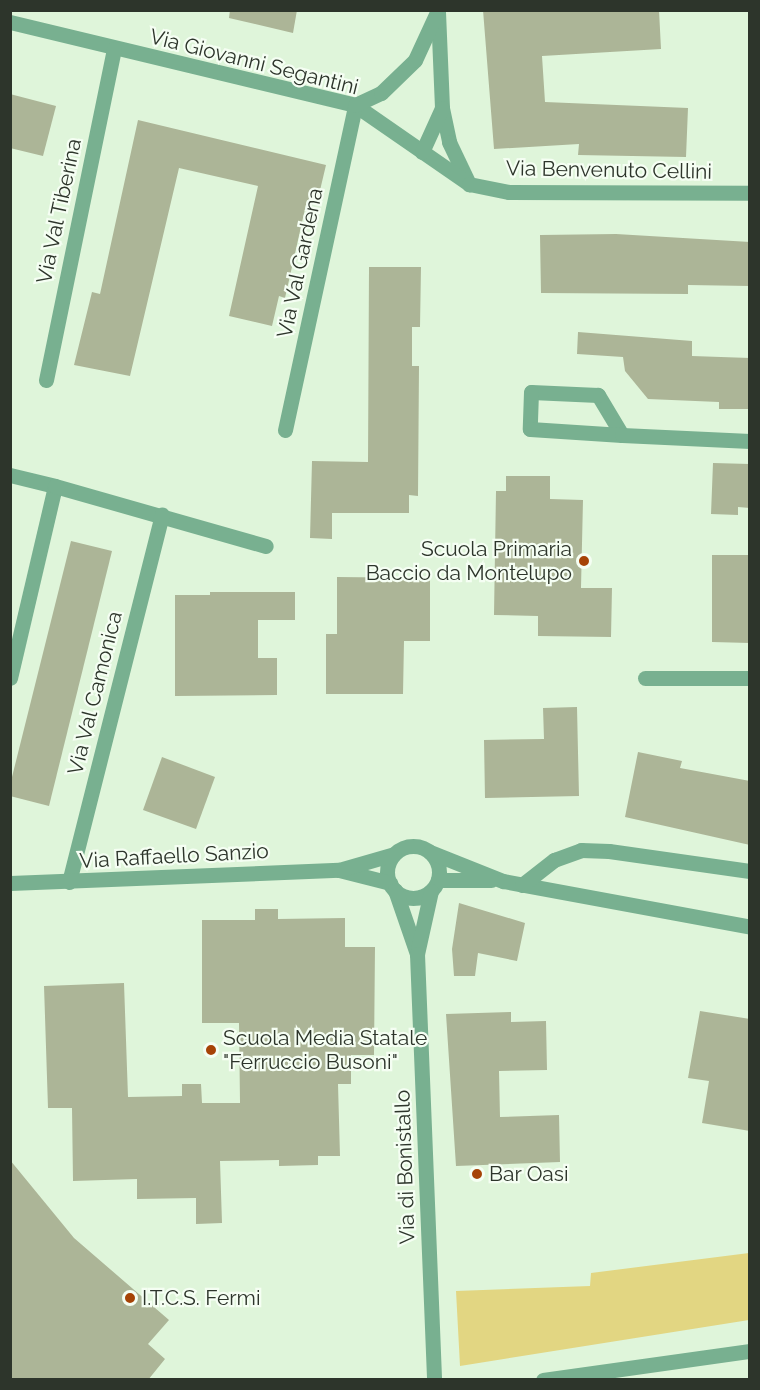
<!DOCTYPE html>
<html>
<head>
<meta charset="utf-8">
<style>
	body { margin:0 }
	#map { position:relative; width:760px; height:1390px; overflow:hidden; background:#dff5da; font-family:Raleway,sans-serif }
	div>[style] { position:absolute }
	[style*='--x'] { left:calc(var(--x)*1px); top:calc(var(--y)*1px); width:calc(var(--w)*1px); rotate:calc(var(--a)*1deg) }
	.green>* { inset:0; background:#e2d682 }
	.building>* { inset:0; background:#acb597 }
	.minor>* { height:15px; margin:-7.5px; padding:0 7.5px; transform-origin:7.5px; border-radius:7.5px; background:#78b090 }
	.minor>.ring { margin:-7.5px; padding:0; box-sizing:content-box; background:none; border:15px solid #78b090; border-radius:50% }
	.dots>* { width:16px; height:16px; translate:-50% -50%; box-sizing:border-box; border:3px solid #f5fef3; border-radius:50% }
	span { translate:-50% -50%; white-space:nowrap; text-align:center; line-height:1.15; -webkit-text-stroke:4.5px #f5fef3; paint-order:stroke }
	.street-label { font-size:21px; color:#2d352b }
	.poi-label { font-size:21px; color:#2d352b }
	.right { translate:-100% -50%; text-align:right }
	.left { translate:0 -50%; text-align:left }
	.frame { position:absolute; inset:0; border:12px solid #2d352b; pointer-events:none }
</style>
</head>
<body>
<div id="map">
	<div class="green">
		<div style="clip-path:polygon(749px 1253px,749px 1320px,460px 1366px,456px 1291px,590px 1286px,591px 1273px)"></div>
	</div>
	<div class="building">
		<div style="clip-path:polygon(230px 10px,297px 10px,293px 33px,229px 18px)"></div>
		<div style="clip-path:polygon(483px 10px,659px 10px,661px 49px,542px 56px,545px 102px,688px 108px,686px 157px,578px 155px,579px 144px,494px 149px)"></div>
		<div style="clip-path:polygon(10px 94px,56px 106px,43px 156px,10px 148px)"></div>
		<div style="clip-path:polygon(138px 120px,326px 165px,317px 203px,307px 200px,285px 298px,279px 296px,272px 326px,229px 316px,258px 186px,179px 168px,130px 376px,74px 365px,92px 292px,100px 294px)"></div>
		<div style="clip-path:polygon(616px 234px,750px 242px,750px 286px,688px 285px,688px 294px,541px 293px,540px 235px)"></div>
		<div style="clip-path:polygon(369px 267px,421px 267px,420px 327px,412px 327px,412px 366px,419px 366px,418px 496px,409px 495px,409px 513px,332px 513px,332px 539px,310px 538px,312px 461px,368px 462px)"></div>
		<div style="clip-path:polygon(578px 332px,692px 341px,692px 356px,750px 358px,750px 409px,719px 409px,719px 402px,648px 399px,625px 371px,623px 357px,577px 354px)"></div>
		<div style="clip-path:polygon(713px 463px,750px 464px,750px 508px,738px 507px,738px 515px,711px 514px)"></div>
		<div style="clip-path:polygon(506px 476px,550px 476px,550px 499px,583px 500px,581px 588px,612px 588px,611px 637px,538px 636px,538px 616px,494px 615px,496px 491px,506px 491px)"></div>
		<div style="clip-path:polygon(71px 541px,112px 551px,49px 806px,10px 796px,10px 785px)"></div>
		<div style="clip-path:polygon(712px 555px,750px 555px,750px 643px,712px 642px)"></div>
		<div style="clip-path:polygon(337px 577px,430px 578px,430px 641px,404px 641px,403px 694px,326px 694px,326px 634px,337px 634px)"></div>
		<div style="clip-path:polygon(210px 592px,295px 592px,295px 620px,258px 620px,258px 658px,277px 658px,277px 695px,175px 696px,175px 595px,210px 595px)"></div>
		<div style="clip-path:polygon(577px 707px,579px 796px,485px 798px,484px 740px,544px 739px,543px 708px)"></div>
		<div style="clip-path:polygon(638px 752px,682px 761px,680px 768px,750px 781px,750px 845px,625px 817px)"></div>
		<div style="clip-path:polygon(162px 757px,215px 777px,196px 829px,143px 810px)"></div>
		<div style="clip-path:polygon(459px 903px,525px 923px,517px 961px,478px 953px,475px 976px,454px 976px,452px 949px)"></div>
		<div style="clip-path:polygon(255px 909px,278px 909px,278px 919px,345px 918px,345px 947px,375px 947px,374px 1055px,351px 1055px,351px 1084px,338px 1084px,340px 1156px,318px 1156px,318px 1165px,279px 1166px,279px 1160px,220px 1161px,222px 1223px,196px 1224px,196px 1198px,137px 1199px,137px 1179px,73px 1181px,72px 1108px,48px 1108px,44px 986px,124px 983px,128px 1097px,182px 1096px,182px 1084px,201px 1084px,202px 1103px,240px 1103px,239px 1023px,202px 1023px,202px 920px,255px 920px)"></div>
		<div style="clip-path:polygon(700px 1011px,750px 1019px,750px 1131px,702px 1123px,709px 1081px,688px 1078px)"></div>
		<div style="clip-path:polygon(511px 1012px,511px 1022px,546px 1021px,547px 1070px,499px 1071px,500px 1117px,559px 1115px,560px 1162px,456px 1166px,446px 1014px)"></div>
		<div style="clip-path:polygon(10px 1160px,74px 1238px,169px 1320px,148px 1344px,165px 1359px,148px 1380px,10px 1380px)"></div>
	</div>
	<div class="minor">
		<div style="--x:438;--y:12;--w:96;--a:87.6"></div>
		<div style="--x:442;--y:108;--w:35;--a:78"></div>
		<div style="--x:449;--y:142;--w:47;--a:64.5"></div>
		<div style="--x:10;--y:22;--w:355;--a:13.5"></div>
		<div style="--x:355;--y:105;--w:139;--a:34.7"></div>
		<div style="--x:469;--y:184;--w:41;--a:11.3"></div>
		<div style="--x:509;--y:192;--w:241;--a:0.2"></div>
		<div style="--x:422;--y:152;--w:48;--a:-65.6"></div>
		<div style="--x:46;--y:380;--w:338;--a:-78.4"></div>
		<div style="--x:285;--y:430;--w:332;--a:-77.8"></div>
		<div style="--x:355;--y:105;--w:29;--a:-25"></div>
		<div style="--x:381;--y:93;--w:47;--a:-44.1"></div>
		<div style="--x:415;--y:60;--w:55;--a:-65.3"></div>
		<div style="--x:622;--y:435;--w:47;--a:-121"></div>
		<div style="--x:598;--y:395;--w:67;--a:-177.4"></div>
		<div style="--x:531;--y:392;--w:37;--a:92"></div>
		<div style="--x:530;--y:429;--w:92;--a:3.7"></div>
		<div style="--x:622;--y:435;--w:128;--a:2.7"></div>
		<div style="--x:10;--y:475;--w:46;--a:13.7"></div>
		<div style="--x:10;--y:678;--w:197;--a:-76.8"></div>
		<div style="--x:55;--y:486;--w:219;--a:15.9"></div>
		<div style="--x:645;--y:678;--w:105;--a:0"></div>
		<div class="ring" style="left:387px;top:846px;width:37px;height:37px"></div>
		<div style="--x:430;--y:852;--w:79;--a:21.7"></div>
		<div style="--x:503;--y:881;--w:251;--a:10.5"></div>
		<div style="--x:339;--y:870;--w:53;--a:14.3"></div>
		<div style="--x:438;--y:880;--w:53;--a:0"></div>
		<div style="--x:69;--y:882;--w:379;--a:-75.8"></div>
		<div style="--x:10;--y:883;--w:329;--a:-2.3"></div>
		<div style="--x:339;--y:870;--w:57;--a:-16.2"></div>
		<div style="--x:522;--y:885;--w:41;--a:-38"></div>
		<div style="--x:554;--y:860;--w:29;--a:-20"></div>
		<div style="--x:581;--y:850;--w:28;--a:2"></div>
		<div style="--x:609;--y:851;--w:142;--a:8.1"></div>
		<div style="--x:395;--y:890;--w:68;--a:71"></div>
		<div style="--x:431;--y:891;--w:65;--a:102.5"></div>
		<div style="--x:417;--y:954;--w:426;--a:87.7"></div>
		<div style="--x:543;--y:1380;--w:209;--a:-8"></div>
	</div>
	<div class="dots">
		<div style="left:584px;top:561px;background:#a64306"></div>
		<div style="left:211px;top:1050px;background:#a64306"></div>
		<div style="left:477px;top:1174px;background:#a64306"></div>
		<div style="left:130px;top:1298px;background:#a64306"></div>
	</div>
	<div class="street-label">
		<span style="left:254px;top:62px;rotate:14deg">Via Giovanni Segantini</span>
		<span style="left:609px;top:170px;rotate:1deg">Via Benvenuto Cellini</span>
		<span style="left:59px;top:211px;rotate:-78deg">Via Val Tiberina</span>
		<span style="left:300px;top:263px;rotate:-78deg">Via Val Gardena</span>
		<span style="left:95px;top:693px;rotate:-76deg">Via Val Camonica</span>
		<span style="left:174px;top:856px;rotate:-3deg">Via Raffaello Sanzio</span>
		<span style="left:405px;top:1167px;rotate:-92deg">Via di Bonistallo</span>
	</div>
	<div class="poi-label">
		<span class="right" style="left:572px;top:561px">Scuola Primaria<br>Baccio da Montelupo</span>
		<span class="left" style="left:223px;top:1050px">Scuola Media Statale<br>"Ferruccio Busoni"</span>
		<span class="left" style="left:489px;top:1174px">Bar Oasi</span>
		<span class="left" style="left:142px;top:1298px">I.T.C.S. Fermi</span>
	</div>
	<div class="frame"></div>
</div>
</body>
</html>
